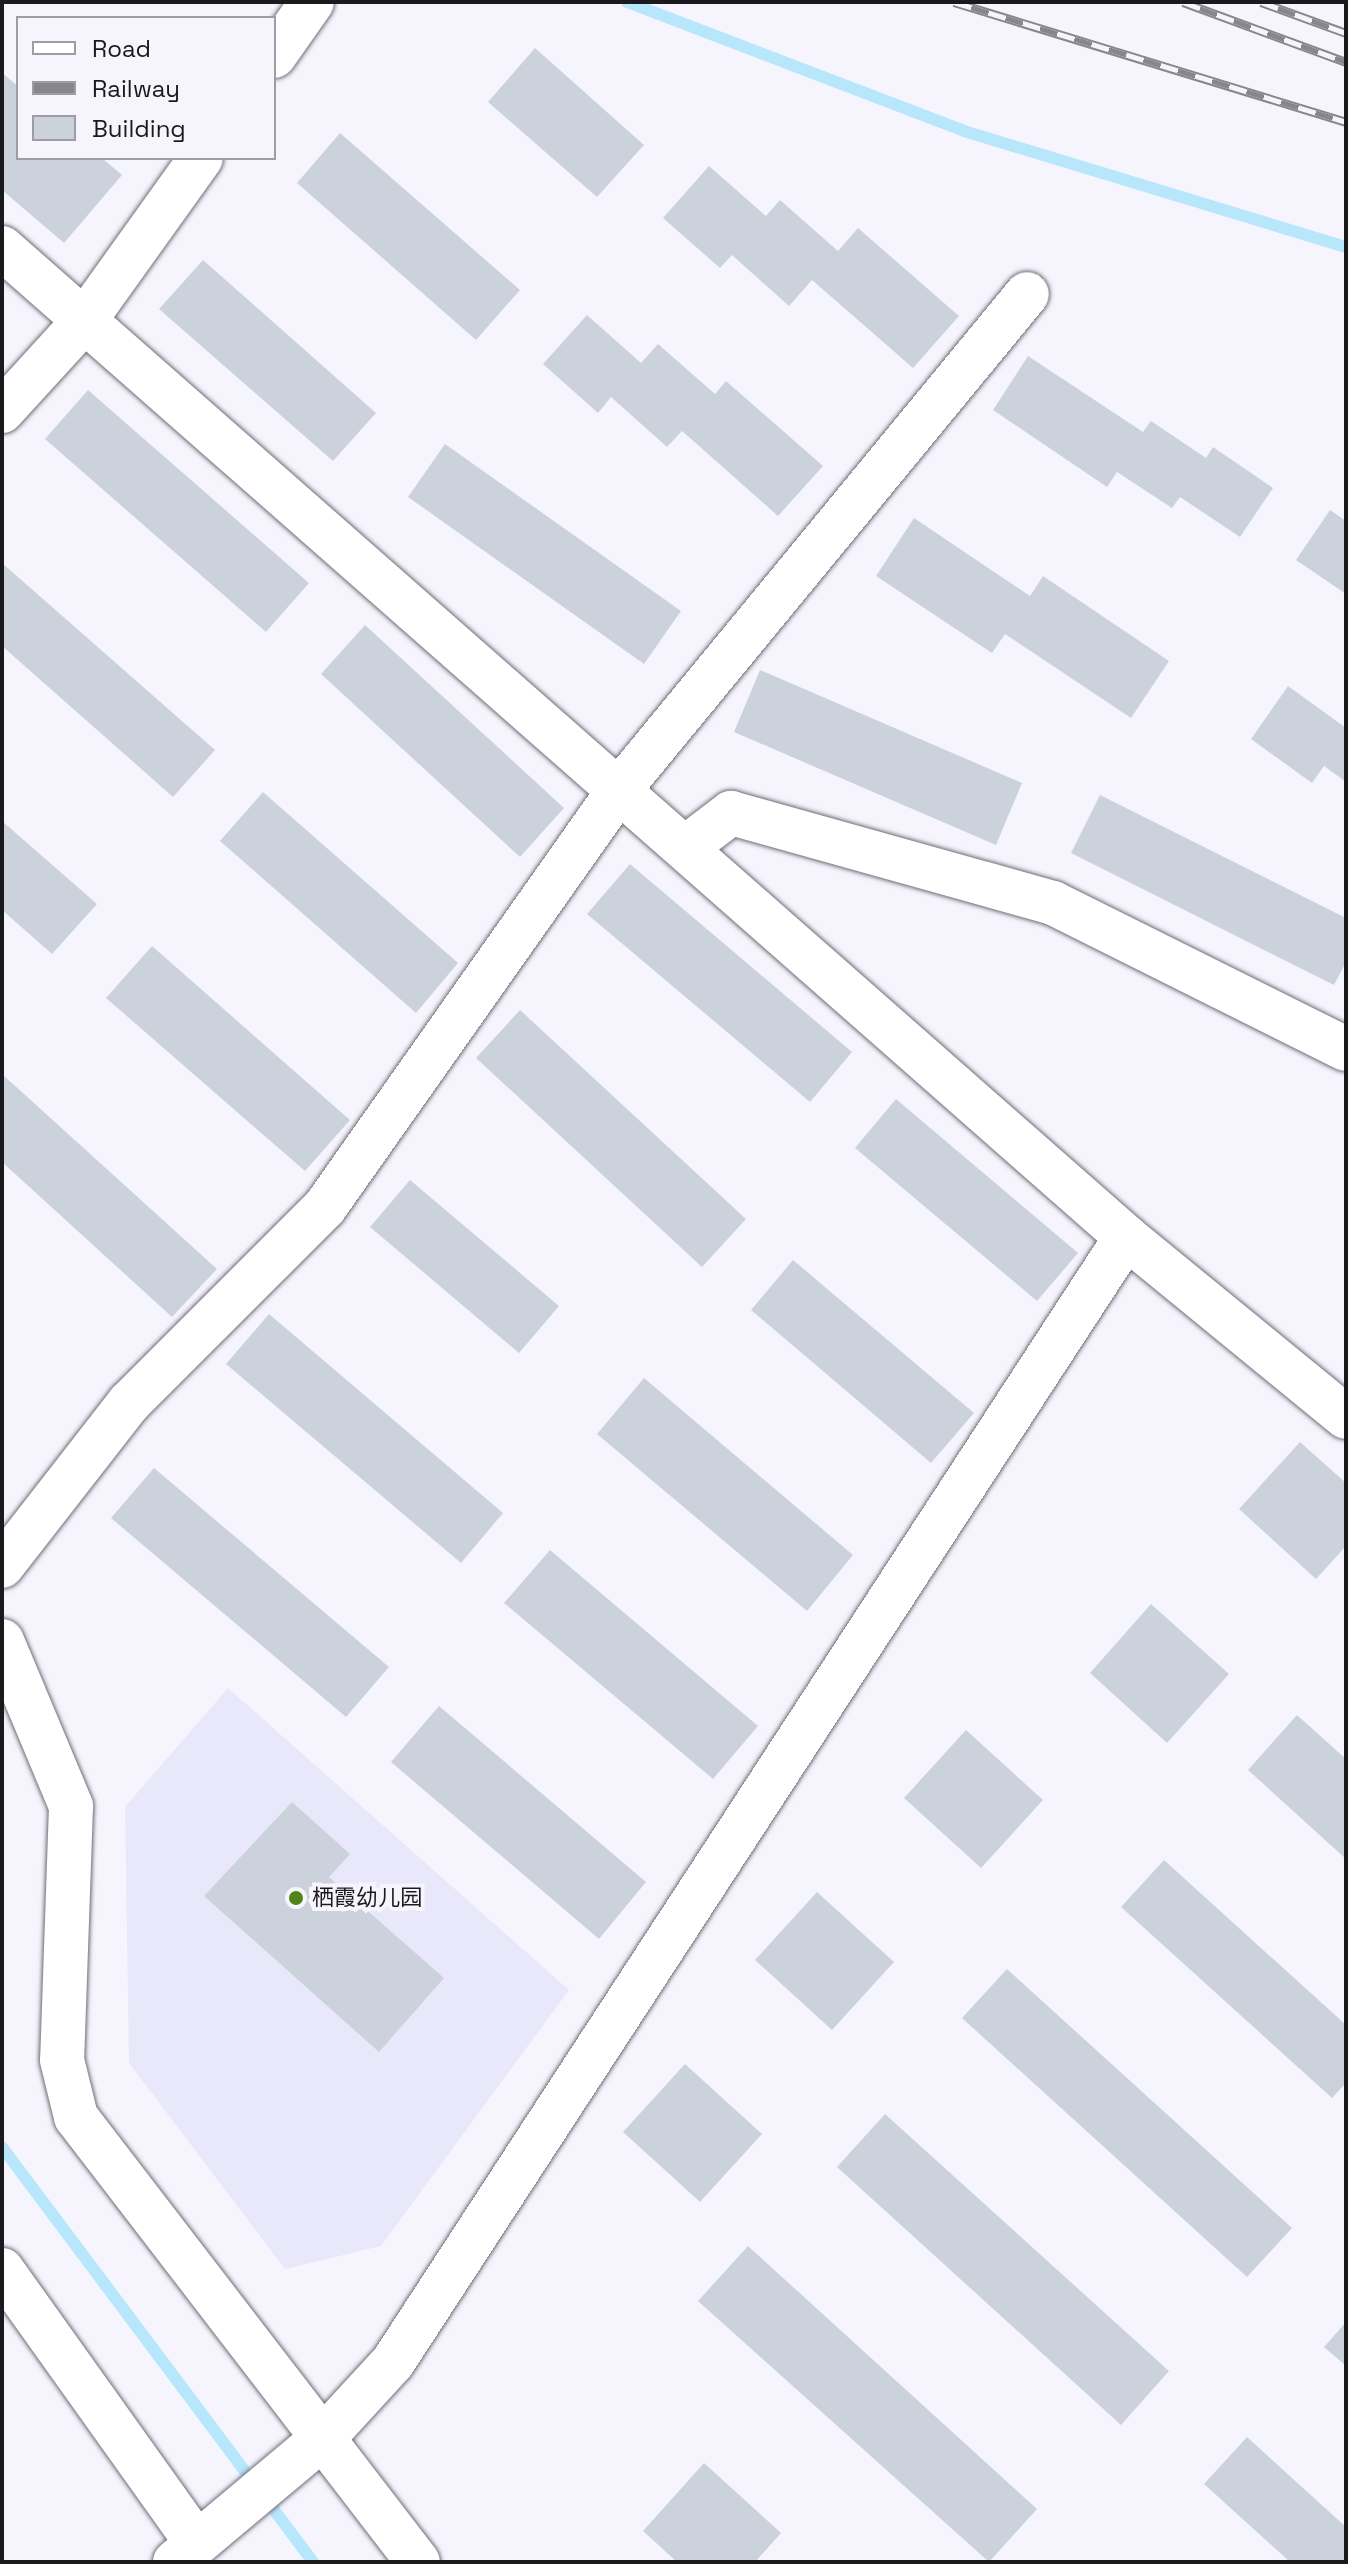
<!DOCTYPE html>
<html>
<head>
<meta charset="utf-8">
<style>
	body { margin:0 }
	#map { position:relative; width:1348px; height:2564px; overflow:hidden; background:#f6f5fe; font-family:"Space Grotesk","Noto Sans SC",sans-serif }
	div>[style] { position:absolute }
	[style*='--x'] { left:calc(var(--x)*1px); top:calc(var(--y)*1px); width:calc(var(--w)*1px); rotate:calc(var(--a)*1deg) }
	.built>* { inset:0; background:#e9e7fa }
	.stream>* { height:12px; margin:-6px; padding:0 6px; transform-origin:6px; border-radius:6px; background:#b8e7fc }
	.building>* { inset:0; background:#ccd2dc }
	.roads { filter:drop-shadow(0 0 2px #6f6e78) drop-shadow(0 0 2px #6f6e78) }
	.minor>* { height:44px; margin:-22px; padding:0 22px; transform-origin:22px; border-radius:22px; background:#fff }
	.rail>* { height:9px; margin-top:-4.5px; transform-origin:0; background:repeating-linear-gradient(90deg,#f6f5fe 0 18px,#86868c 0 36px); box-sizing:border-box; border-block:2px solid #86868c }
	.dots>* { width:22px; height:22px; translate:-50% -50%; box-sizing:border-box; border:4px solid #f6f5fe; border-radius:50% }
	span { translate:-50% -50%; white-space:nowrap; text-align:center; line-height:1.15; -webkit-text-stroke:8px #f6f5fe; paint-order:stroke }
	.poi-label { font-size:22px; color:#1a1a1e }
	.left { translate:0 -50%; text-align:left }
	.frame { position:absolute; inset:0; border:4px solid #1a1a1e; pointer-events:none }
	.legend { position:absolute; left:16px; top:16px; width:260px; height:144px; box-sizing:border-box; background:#f6f5fe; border:2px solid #9e9da4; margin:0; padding:10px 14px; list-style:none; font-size:24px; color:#1a1a1e }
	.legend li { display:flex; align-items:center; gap:16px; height:40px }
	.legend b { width:40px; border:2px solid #9e9da4 }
</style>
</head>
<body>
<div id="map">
	<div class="built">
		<div style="clip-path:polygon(228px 1688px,569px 1990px,381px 2246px,285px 2269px,129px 2063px,125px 1807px)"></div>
	</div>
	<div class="stream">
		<div style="--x:627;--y:2;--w:361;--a:20.9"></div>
		<div style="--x:964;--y:131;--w:399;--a:16.9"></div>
		<div style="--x:2;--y:2147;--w:519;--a:53.15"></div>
	</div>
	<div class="building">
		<div style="clip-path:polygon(535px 48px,644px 145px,597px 197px,488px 102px)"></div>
		<div style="clip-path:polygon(2px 73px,18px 86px,18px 158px,102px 158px,122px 175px,64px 243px,2px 190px)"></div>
		<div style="clip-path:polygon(340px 133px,520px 290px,476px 340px,297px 183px)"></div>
		<div style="clip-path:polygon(709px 166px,766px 216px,780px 200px,838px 251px,858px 228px,959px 316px,913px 368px,812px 280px,789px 306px,732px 255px,720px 268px,663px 218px)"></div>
		<div style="clip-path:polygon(203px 260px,376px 413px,333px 461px,159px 309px)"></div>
		<div style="clip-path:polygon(587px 315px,641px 363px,658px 344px,715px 394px,726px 381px,823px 466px,778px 516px,682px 431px,667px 447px,611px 397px,598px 413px,543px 364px)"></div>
		<div style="clip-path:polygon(1028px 356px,1143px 432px,1151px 421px,1206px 458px,1213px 447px,1273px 488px,1240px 537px,1180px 497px,1172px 508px,1117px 472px,1107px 487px,993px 410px)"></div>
		<div style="clip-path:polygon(88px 390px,309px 583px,266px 632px,45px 439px)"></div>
		<div style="clip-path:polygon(445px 444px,681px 611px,644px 664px,408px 497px)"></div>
		<div style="clip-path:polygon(1330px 510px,1346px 521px,1346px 594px,1296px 560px)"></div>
		<div style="clip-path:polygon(914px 518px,1030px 596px,1043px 576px,1169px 661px,1131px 718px,1005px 634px,992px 653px,876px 576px)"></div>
		<div style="clip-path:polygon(2px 563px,215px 750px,173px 797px,2px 646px)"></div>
		<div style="clip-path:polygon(365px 625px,564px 808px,520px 857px,321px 674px)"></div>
		<div style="clip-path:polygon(760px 670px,1022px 783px,996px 845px,734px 732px)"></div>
		<div style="clip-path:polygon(1288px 686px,1346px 728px,1346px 782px,1324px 766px,1312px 783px,1251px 739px)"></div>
		<div style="clip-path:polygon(263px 792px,458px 963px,416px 1013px,220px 841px)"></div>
		<div style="clip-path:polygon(1100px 795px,1346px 918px,1346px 962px,1334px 985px,1071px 853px)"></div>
		<div style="clip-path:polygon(2px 821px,97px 904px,52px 954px,2px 910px)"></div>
		<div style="clip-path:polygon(630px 864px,852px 1052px,810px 1102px,587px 914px)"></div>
		<div style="clip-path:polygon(152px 946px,350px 1120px,305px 1171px,106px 998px)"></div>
		<div style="clip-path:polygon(520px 1010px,746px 1219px,702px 1267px,476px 1058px)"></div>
		<div style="clip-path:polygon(2px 1074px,217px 1269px,172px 1317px,2px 1162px)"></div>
		<div style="clip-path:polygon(896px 1099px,1078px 1253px,1037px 1301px,855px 1148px)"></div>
		<div style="clip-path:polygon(410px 1180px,559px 1306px,519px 1353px,370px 1227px)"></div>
		<div style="clip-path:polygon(793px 1260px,974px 1413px,931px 1463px,751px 1310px)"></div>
		<div style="clip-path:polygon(269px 1314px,503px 1513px,461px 1563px,226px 1364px)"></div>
		<div style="clip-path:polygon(644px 1378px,853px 1555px,807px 1611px,597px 1434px)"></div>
		<div style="clip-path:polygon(1300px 1442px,1346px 1483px,1346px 1546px,1316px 1579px,1239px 1509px)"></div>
		<div style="clip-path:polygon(154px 1468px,389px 1667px,346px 1717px,111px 1518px)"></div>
		<div style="clip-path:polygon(550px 1550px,758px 1726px,713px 1779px,504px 1603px)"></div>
		<div style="clip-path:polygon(1151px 1604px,1229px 1674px,1167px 1743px,1090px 1673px)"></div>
		<div style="clip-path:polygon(439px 1706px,646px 1882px,599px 1939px,391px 1762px)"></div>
		<div style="clip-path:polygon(1297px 1715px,1346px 1759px,1346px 1859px,1248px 1770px)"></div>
		<div style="clip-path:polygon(966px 1730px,1043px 1800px,981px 1868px,904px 1798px)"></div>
		<div style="clip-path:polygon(292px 1802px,350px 1854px,329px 1877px,444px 1978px,379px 2052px,204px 1896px)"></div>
		<div style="clip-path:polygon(1164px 1860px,1346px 2025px,1346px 2083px,1332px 2098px,1121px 1907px)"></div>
		<div style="clip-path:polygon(817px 1892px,894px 1962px,832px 2030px,755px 1960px)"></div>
		<div style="clip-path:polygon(1007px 1969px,1292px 2228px,1247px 2277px,962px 2018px)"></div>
		<div style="clip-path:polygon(685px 2064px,762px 2134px,700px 2202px,623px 2132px)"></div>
		<div style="clip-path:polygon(885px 2114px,1169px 2371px,1121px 2425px,837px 2167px)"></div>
		<div style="clip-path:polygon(748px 2246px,1037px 2509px,989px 2562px,698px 2301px)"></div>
		<div style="clip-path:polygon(1346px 2322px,1346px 2366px,1324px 2347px)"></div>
		<div style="clip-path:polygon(1247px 2437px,1346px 2527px,1346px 2562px,1290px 2562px,1204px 2484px)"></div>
		<div style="clip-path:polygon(704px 2463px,781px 2533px,755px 2562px,677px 2562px,643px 2531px)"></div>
	</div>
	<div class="roads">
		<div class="minor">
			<div style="--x:274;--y:56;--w:66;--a:-54.9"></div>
			<div style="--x:2;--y:248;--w:1497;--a:41.34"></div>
			<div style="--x:1126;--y:1237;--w:284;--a:39.3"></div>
			<div style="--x:2;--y:411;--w:123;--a:-47.6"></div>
			<div style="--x:85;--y:320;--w:199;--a:-54.4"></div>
			<div style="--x:685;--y:848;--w:58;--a:-37.3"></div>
			<div style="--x:731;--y:813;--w:334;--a:15.6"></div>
			<div style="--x:1053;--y:903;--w:327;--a:26.5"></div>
			<div style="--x:2;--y:1566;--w:207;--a:-52.1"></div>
			<div style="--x:129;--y:1403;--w:277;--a:-45"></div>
			<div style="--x:325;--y:1207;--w:510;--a:-54.81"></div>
			<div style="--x:619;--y:790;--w:642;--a:-50.56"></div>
			<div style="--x:2;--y:1641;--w:179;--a:67.3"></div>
			<div style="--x:71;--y:1806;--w:254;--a:92"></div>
			<div style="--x:62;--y:2060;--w:59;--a:76.2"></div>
			<div style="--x:76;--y:2117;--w:561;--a:52.46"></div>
			<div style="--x:2;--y:2270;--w:335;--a:54.5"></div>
			<div style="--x:175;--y:2562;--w:196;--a:-40"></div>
			<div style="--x:325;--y:2436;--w:100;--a:-47.4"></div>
			<div style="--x:393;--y:2362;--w:1343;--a:-56.91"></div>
		</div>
	</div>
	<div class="rail">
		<div style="--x:954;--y:2;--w:410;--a:17"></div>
		<div style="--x:1183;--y:2;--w:174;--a:20.2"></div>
		<div style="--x:1261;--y:2;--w:90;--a:20"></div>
	</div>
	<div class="dots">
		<div style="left:296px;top:1898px;background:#528419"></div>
	</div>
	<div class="poi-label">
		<span class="left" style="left:312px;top:1898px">栖霞幼儿园</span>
	</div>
	<div class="frame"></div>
	<ul class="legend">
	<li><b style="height:10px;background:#fff"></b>Road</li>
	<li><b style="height:10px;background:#86868c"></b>Railway</li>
	<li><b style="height:22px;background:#ccd2dc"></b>Building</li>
	</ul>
</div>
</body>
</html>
